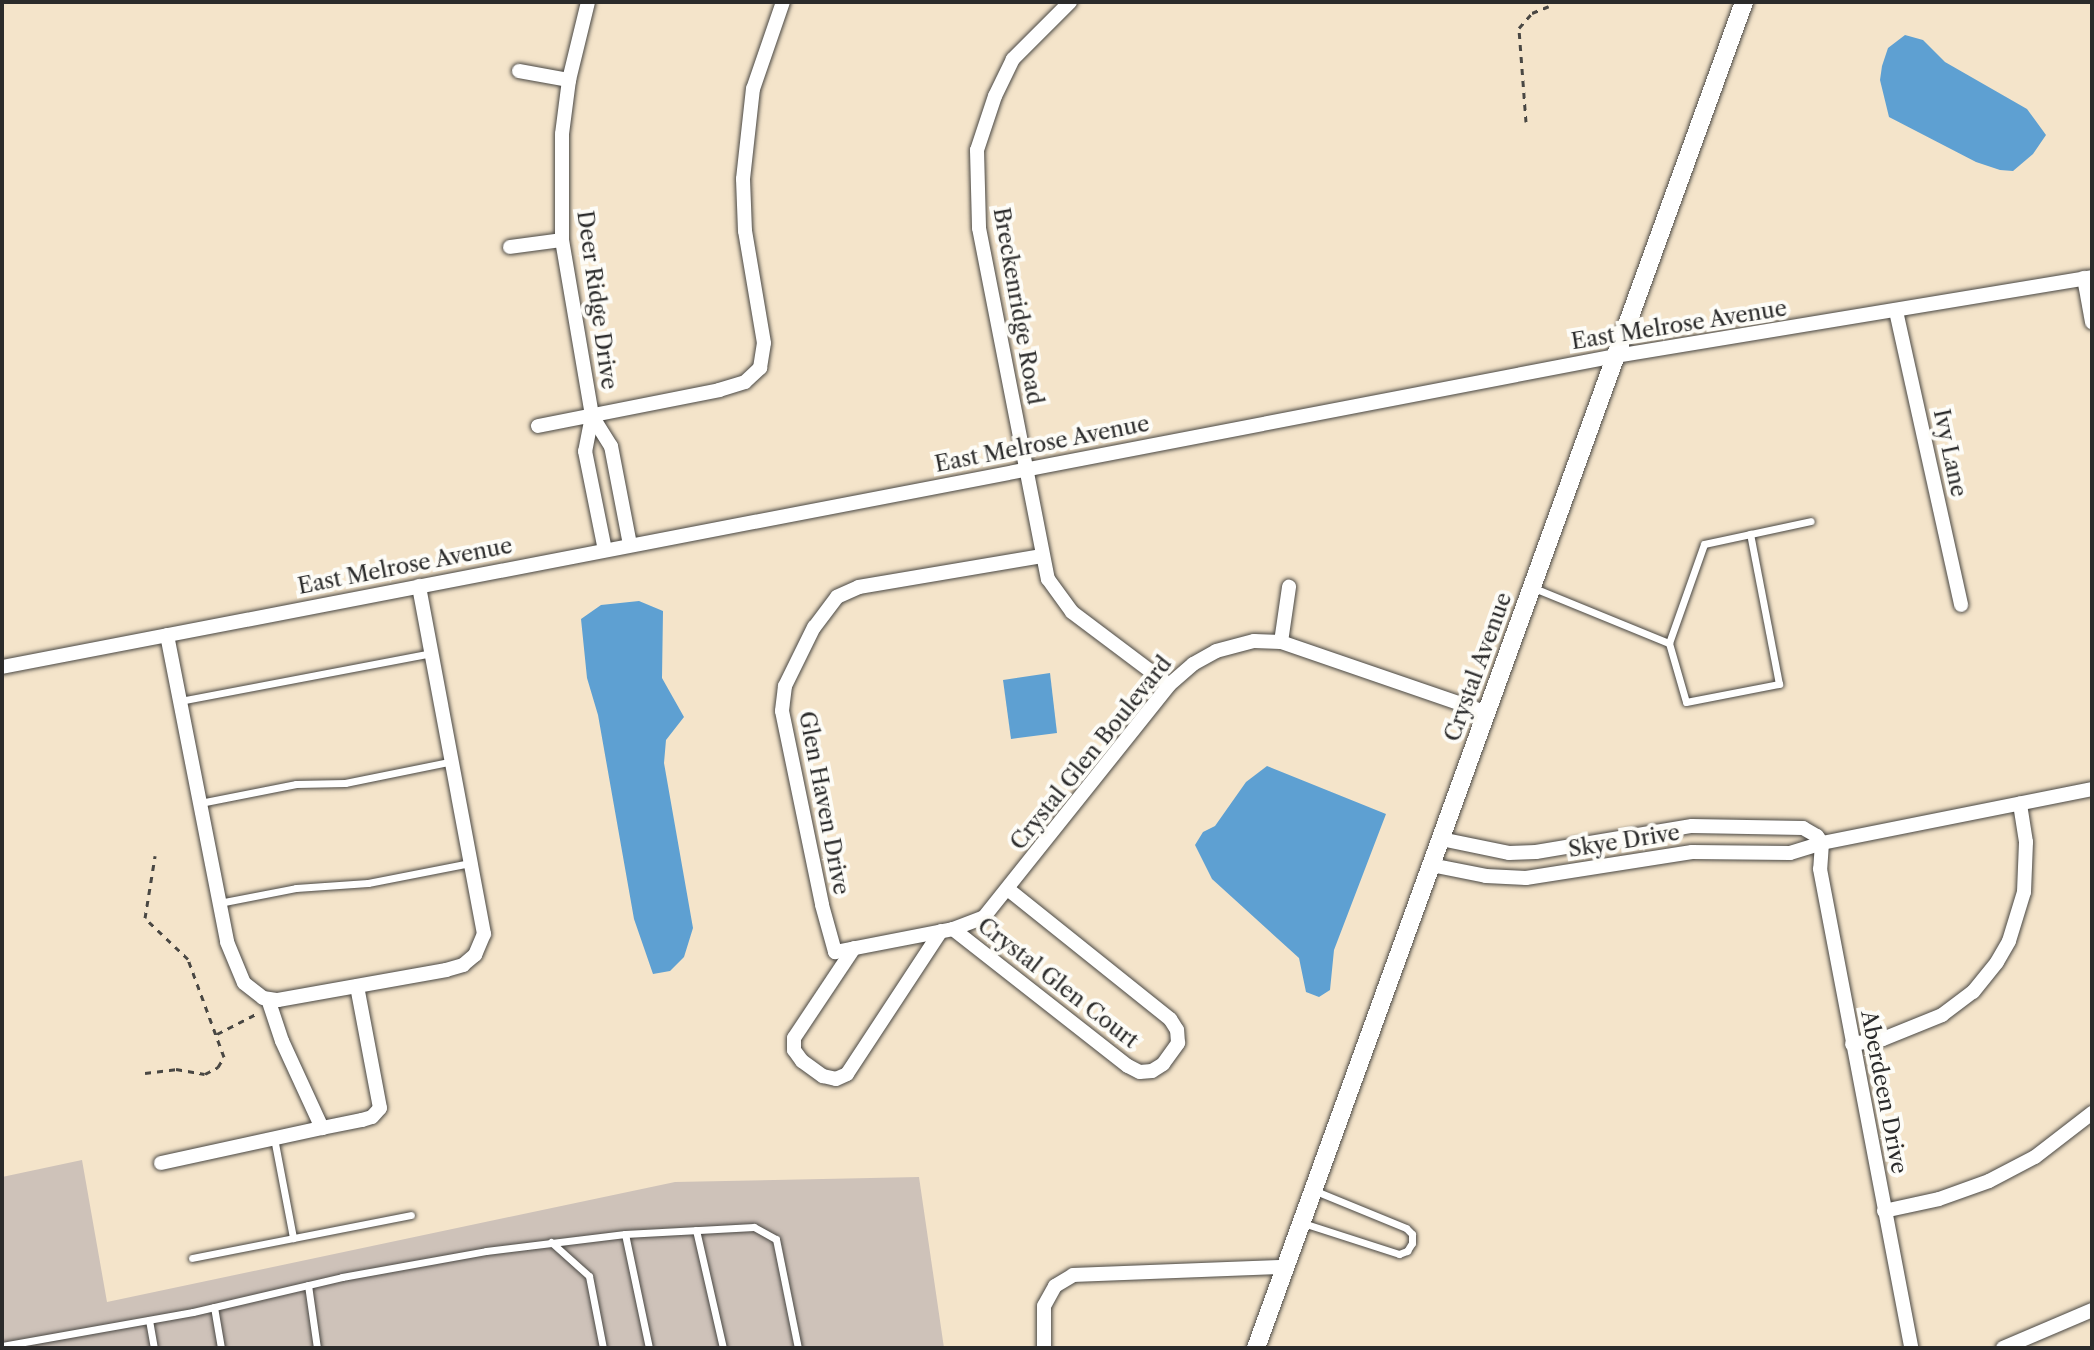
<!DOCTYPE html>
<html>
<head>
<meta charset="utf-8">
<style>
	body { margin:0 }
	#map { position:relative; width:2094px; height:1350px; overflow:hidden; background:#f4e4ca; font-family:"Libre Caslon Text",serif }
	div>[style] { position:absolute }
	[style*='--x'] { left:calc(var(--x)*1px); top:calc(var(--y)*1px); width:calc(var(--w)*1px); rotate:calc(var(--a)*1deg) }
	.industrial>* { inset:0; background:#cec2b9 }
	.water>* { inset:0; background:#5ea0d2 }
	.path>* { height:3px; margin-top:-1.5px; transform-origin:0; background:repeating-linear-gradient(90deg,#494743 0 6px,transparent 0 12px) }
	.roads { filter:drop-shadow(0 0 2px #494743) drop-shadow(0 0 2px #494743) }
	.service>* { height:7px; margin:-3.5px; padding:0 3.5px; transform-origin:3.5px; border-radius:3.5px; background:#fff }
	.minor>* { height:14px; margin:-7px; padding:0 7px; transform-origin:7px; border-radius:7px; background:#fff }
	.tertiary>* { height:18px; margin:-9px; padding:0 9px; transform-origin:9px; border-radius:9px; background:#fff }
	span { translate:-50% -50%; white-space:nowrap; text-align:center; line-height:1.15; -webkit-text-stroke:8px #fdfcf7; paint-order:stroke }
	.street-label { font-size:22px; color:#2b2b2b }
	.frame { position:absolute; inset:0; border:4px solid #2b2b2b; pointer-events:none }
</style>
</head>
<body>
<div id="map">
	<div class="industrial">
		<div style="clip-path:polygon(82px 1160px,107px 1302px,675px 1182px,919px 1177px,944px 1348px,2px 1348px,2px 1177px)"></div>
	</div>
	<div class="water">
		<div style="clip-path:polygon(1905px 35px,1923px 40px,1945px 62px,2027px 109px,2046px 135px,2033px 154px,2013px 171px,2000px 170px,1976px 162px,1889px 117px,1880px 80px,1882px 66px,1888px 48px)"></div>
		<div style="clip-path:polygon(639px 601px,663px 611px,662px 678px,684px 717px,666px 740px,664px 763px,693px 928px,684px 957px,670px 971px,653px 974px,634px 919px,598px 715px,587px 678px,581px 619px,601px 605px)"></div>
		<div style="clip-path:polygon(1050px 673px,1057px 733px,1011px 739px,1003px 680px)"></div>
		<div style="clip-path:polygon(1267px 766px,1386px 814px,1334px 950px,1330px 990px,1319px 997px,1306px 992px,1299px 958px,1212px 879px,1195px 845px,1203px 832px,1215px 826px,1246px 782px)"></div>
	</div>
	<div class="path">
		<div style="--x:1526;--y:122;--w:94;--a:-94.3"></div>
		<div style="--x:1519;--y:28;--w:20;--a:-49"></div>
		<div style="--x:1532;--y:13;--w:18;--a:-22"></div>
		<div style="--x:217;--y:1034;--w:44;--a:-27.1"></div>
		<div style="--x:145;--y:1073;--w:31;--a:-7"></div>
		<div style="--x:176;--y:1069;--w:29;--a:10"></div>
		<div style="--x:205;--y:1074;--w:15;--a:-28"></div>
		<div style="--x:218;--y:1067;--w:12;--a:-59"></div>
		<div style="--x:224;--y:1057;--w:104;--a:-110.2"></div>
		<div style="--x:188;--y:959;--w:59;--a:-136.4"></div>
		<div style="--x:145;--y:918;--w:63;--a:-80.8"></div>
	</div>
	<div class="roads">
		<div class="service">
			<div style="--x:1534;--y:588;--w:146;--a:22.2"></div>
			<div style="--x:1669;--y:643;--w:105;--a:-70.5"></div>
			<div style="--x:1704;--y:544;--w:109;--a:-12.1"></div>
			<div style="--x:1669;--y:643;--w:61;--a:73.9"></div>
			<div style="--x:1686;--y:702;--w:95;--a:-11"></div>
			<div style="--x:1779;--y:684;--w:153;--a:-100.9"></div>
			<div style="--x:180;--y:701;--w:257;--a:-10.8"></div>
			<div style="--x:200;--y:803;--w:98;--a:-11.2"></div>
			<div style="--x:296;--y:784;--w:49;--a:-1.2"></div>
			<div style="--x:345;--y:783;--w:110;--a:-11.5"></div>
			<div style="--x:219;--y:903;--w:78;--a:-11"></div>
			<div style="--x:296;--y:888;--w:72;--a:-4"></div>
			<div style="--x:368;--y:883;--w:104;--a:-11.1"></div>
			<div style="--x:274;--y:1138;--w:102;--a:79.2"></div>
			<div style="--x:1303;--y:1223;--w:101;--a:17.9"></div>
			<div style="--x:1399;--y:1254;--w:9;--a:-21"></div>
			<div style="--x:1407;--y:1251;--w:9;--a:-58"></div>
			<div style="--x:1412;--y:1243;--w:9;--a:-90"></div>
			<div style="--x:1412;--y:1234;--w:8;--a:-135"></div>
			<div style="--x:1406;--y:1228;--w:97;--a:-157.7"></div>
			<div style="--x:696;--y:1230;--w:121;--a:77.1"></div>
			<div style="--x:625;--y:1234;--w:116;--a:78.1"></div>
			<div style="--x:551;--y:1242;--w:51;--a:41.8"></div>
			<div style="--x:589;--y:1276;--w:73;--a:79"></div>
			<div style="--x:192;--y:1258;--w:223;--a:-11.1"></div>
			<div style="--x:308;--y:1285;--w:64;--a:81.9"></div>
			<div style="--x:214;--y:1307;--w:42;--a:80.3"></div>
			<div style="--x:149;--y:1320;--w:28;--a:80"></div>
			<div style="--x:2;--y:1346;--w:194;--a:-10.1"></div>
			<div style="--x:193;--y:1312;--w:153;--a:-13.2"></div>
			<div style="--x:342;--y:1277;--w:146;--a:-10.2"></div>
			<div style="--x:486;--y:1251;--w:140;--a:-7"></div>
			<div style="--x:625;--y:1234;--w:129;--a:-3.1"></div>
			<div style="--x:754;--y:1227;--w:25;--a:29"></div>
			<div style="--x:776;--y:1239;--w:111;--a:78.6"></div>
		</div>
		<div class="minor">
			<div style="--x:588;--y:2;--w:80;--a:103.7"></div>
			<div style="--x:569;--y:80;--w:54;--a:97.4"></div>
			<div style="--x:562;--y:134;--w:106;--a:90"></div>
			<div style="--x:562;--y:240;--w:179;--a:80.3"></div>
			<div style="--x:592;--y:416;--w:36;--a:58"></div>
			<div style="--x:611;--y:446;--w:101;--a:79.1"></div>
			<div style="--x:1070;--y:2;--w:81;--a:135"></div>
			<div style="--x:1013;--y:59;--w:41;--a:115.9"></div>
			<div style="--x:995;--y:96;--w:57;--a:108.4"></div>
			<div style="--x:977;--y:150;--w:78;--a:88.5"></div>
			<div style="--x:979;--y:228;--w:358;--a:78.9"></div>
			<div style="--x:1048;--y:579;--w:41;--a:54"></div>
			<div style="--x:1072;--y:612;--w:121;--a:37"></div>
			<div style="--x:519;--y:71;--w:51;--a:10.2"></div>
			<div style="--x:510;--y:247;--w:52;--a:-7.7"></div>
			<div style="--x:2084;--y:278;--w:45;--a:79.7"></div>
			<div style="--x:1896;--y:311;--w:301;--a:77.5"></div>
			<div style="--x:592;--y:416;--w:36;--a:101"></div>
			<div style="--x:585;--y:451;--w:101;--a:78.6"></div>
			<div style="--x:538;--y:426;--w:185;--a:-11.2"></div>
			<div style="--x:719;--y:390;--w:27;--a:-17"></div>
			<div style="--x:745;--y:382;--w:21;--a:-43"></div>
			<div style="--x:760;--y:368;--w:25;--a:-81"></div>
			<div style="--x:764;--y:343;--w:114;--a:-99.6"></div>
			<div style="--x:745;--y:231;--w:52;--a:-92.2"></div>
			<div style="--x:743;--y:179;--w:91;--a:-83.7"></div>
			<div style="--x:753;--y:89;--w:92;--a:-71"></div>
			<div style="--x:1042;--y:556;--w:186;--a:170.4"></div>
			<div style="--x:859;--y:587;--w:24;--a:156"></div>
			<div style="--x:837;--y:597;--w:38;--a:127"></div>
			<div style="--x:814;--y:627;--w:66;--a:116.2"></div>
			<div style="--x:785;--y:686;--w:25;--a:97"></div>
			<div style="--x:782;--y:711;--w:198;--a:78.3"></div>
			<div style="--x:822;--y:905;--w:49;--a:74.5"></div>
			<div style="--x:835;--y:952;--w:120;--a:-11"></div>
			<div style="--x:953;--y:929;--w:33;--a:-21"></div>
			<div style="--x:984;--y:917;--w:297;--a:-51.4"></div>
			<div style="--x:1169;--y:685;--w:32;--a:-41"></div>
			<div style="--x:1193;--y:664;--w:26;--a:-29"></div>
			<div style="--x:1216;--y:651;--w:39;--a:-15"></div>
			<div style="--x:1254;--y:641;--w:27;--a:2"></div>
			<div style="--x:1281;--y:642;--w:218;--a:19"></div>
			<div style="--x:167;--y:635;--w:313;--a:78.9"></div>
			<div style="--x:227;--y:942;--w:44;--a:67.5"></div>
			<div style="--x:244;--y:983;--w:24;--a:38"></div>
			<div style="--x:263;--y:998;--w:15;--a:8"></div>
			<div style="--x:278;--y:1000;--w:171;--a:-10.1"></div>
			<div style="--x:446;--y:970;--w:18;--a:-16"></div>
			<div style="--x:463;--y:965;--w:16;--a:-40"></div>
			<div style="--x:475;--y:955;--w:23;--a:-67"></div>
			<div style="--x:484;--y:934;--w:354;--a:-100.6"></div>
			<div style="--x:1281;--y:642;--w:56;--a:-81.7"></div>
			<div style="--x:2;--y:667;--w:1644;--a:-10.91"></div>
			<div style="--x:1616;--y:356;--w:483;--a:-9.4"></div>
			<div style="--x:1441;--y:839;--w:69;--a:11.6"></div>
			<div style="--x:1509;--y:853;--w:27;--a:-2"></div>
			<div style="--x:1536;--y:852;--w:158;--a:-9.5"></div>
			<div style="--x:1692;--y:826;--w:111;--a:1"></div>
			<div style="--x:1803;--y:828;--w:16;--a:30"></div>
			<div style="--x:1817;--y:836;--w:9;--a:54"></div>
			<div style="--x:1822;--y:843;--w:26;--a:94"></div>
			<div style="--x:1820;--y:869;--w:488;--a:79.2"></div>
			<div style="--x:1431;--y:865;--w:56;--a:11.3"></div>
			<div style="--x:1486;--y:876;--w:40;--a:2.9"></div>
			<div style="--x:1526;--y:878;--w:168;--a:-8.9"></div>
			<div style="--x:1692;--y:852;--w:98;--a:0.6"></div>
			<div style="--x:1790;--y:853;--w:34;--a:-17"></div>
			<div style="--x:1822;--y:843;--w:275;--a:-11.3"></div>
			<div style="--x:953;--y:929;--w:222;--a:38.1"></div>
			<div style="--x:1128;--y:1066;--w:13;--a:27"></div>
			<div style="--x:1140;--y:1072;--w:12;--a:-5"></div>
			<div style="--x:1152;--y:1071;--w:13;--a:-32"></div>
			<div style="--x:1163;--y:1064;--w:26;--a:-54"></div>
			<div style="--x:1178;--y:1043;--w:13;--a:-94"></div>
			<div style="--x:1177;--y:1030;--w:13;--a:-122"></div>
			<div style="--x:1170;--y:1019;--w:208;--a:-141.3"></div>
			<div style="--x:854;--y:948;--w:108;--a:123.7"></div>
			<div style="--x:794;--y:1038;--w:12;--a:90"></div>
			<div style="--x:794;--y:1050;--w:14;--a:54"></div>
			<div style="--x:802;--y:1061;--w:26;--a:36"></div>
			<div style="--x:823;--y:1076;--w:13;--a:13"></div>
			<div style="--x:836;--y:1079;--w:12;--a:-24"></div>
			<div style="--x:847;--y:1074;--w:171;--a:-56.7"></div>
			<div style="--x:268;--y:999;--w:44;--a:71.6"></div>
			<div style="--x:282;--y:1041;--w:96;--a:65.3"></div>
			<div style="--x:322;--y:1128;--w:41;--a:-11.3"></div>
			<div style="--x:362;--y:1120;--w:10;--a:-17"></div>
			<div style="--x:372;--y:1117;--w:12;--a:-48"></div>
			<div style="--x:380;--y:1108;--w:124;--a:-100.7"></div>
			<div style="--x:1852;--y:1044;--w:31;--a:-9"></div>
			<div style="--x:1883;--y:1039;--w:64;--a:-22.1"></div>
			<div style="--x:1942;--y:1015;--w:39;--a:-37"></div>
			<div style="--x:1973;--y:992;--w:38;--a:-51"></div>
			<div style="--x:1997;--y:962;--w:24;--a:-60"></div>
			<div style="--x:2009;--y:941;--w:51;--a:-73"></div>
			<div style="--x:2024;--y:892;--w:50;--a:-87.7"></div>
			<div style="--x:2026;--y:842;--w:39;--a:-99"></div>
			<div style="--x:161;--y:1163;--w:165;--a:-12.3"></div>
			<div style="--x:1884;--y:1211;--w:56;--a:-12.3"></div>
			<div style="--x:1939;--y:1199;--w:53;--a:-19.8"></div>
			<div style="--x:1989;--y:1181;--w:52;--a:-27.6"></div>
			<div style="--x:2035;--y:1157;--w:72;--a:-37.7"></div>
			<div style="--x:1044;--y:1348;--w:42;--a:-90"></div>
			<div style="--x:1044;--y:1306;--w:23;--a:-61"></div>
			<div style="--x:1055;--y:1286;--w:21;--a:-31"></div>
			<div style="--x:1073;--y:1275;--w:212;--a:-2.2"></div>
			<div style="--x:2003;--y:1348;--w:97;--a:-23.1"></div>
		</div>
		<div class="tertiary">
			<div style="--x:1256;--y:1348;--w:1432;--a:-70.07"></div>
		</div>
	</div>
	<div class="street-label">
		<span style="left:597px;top:300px;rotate:82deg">Deer Ridge Drive</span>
		<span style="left:1018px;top:306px;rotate:80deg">Breckenridge Road</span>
		<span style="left:1679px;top:325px;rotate:-9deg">East Melrose Avenue</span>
		<span style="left:1042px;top:444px;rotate:-11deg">East Melrose Avenue</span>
		<span style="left:1950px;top:453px;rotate:78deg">Ivy Lane</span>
		<span style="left:405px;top:566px;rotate:-11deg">East Melrose Avenue</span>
		<span style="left:1478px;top:667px;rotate:-70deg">Crystal Avenue</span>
		<span style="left:1091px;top:753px;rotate:-51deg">Crystal Glen Boulevard</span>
		<span style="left:824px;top:803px;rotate:79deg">Glen Haven Drive</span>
		<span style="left:1624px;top:841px;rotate:-9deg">Skye Drive</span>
		<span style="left:1058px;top:983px;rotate:38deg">Crystal Glen Court</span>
		<span style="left:1884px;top:1092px;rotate:79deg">Aberdeen Drive</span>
	</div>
	<div class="frame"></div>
</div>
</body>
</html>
